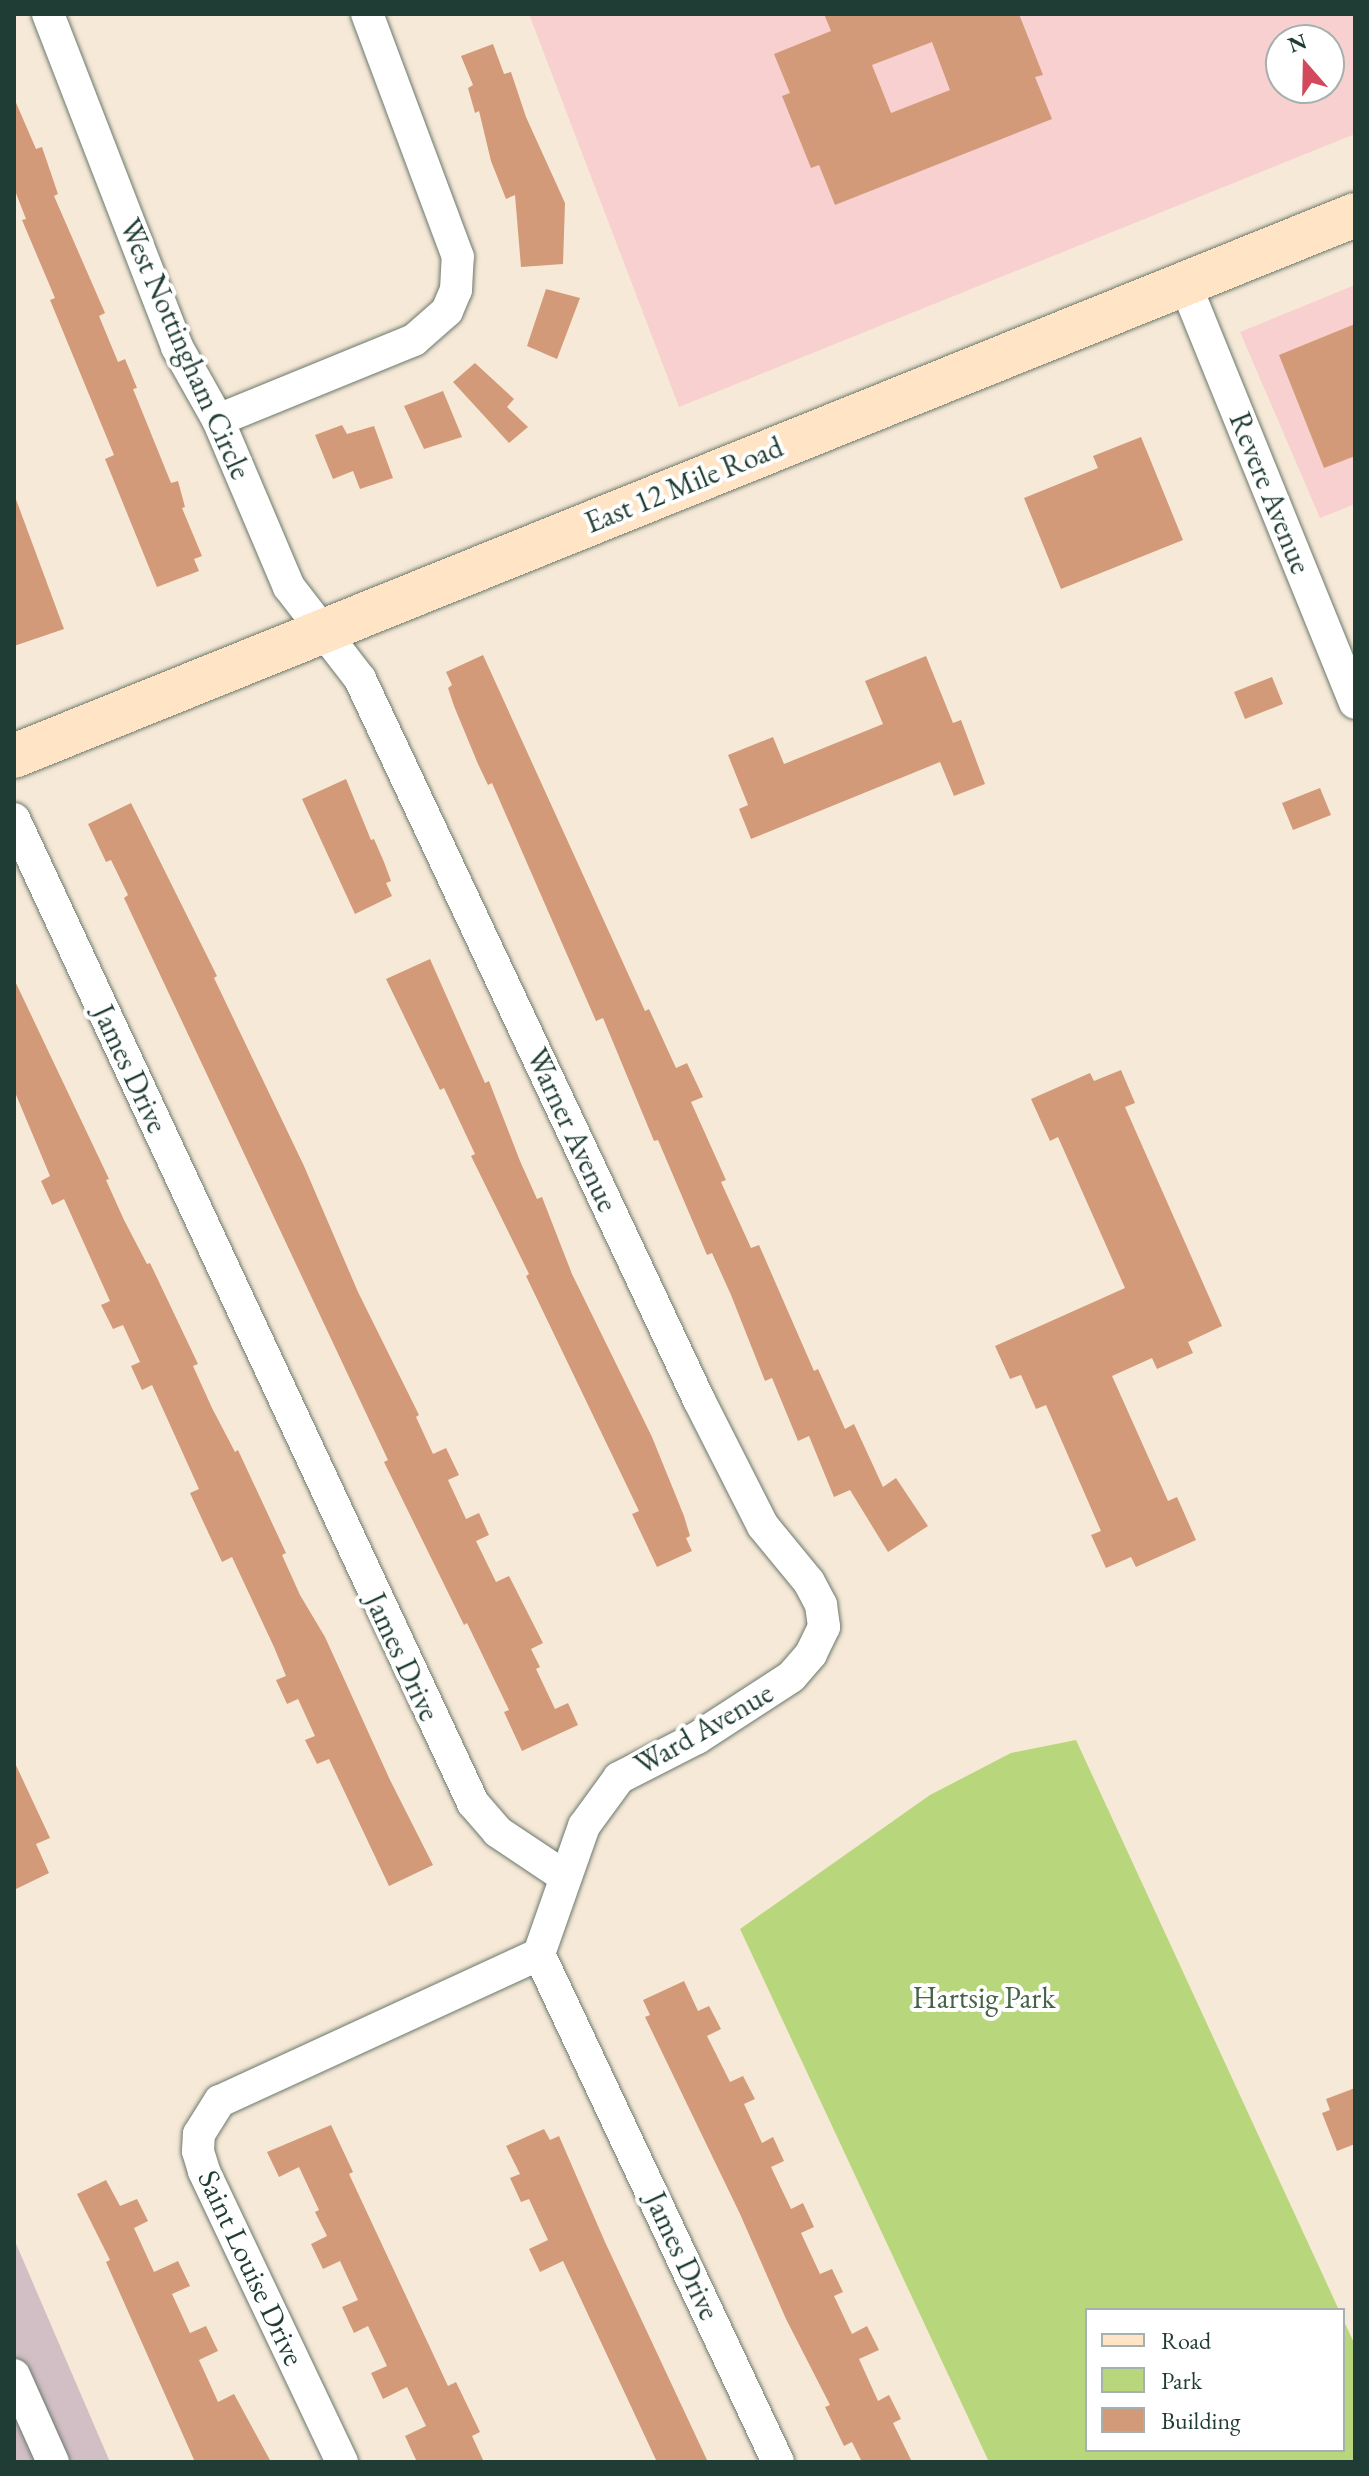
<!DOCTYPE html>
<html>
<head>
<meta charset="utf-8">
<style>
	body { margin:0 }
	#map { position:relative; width:1369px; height:2476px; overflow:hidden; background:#f7e9d7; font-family:"EB Garamond",serif }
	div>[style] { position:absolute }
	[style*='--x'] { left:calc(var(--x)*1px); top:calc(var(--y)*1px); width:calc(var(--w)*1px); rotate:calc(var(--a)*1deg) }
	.built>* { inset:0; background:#f7d0cf }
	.industrial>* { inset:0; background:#d2bec5 }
	.green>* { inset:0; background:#b8d67c }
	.building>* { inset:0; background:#d39a79 }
	.roads { filter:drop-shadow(0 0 2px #6b796d) drop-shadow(0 0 2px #6b796d) }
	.minor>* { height:32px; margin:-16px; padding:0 16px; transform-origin:16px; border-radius:16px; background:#fff }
	.secondary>* { height:44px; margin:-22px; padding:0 22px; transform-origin:22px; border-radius:22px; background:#ffe4c6 }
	span { translate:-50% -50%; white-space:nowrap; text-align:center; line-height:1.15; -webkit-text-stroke:8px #fff; paint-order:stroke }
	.street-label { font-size:30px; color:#1f3d34 }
	.park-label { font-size:30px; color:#456346 }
	.frame { position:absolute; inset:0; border:16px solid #1f3d34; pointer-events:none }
	.legend { position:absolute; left:1085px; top:2308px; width:260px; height:144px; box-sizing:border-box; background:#fff; border:2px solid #a5b1ae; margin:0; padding:10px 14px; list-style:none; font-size:24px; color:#1f3d34 }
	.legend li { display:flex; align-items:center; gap:16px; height:40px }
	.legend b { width:40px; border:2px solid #a5b1ae }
	.north { position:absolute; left:1265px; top:24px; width:80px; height:80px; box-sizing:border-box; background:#fff; border:2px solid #a5b1ae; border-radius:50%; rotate:340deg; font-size:22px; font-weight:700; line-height:32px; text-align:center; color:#1f3d34 }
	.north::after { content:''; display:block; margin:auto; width:28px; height:36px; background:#d1495b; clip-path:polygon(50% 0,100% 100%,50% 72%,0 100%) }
</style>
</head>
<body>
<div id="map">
	<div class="built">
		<div style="clip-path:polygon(evenodd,529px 14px,1355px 14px,1355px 134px,679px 407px,529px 14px,1281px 40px,1329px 40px,1329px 88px,1281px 88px,1281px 40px)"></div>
		<div style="clip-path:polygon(1355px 285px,1355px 504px,1320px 518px,1240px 332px)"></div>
	</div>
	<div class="industrial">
		<div style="clip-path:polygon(14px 2239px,110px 2462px,14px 2462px)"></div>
	</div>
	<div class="green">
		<div style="clip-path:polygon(1076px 1740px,1339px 2310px,1087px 2310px,1087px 2450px,1343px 2450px,1343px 2319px,1355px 2345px,1355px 2462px,989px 2462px,740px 1929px,930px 1795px,1011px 1753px)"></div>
	</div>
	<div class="building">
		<div style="clip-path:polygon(evenodd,824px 14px,1019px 14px,1043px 75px,1035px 77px,1052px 119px,835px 205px,819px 165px,811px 168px,782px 96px,790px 93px,774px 54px,831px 31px,824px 14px,932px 42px,950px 90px,891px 113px,872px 65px,932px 42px)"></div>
		<div style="clip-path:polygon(493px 44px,504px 74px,511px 72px,526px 117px,565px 203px,563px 264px,521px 267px,515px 195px,506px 199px,491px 161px,479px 111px,475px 113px,468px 88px,473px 85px,461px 56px)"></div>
		<div style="clip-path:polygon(14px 98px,36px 149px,42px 147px,58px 194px,54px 196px,105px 313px,99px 316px,118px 362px,125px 359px,137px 388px,133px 389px,171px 483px,178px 481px,185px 507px,182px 508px,202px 556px,194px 559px,199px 571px,157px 587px,105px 459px,114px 455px,50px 300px,55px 298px,22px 220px,26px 219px,14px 188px)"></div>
		<div style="clip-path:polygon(546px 289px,580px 298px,557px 359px,527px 346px)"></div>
		<div style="clip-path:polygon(1355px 324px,1355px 456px,1324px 468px,1279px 355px)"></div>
		<div style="clip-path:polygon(475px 363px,514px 399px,507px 407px,528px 427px,509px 443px,453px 382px)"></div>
		<div style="clip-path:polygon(443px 391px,462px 437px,424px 449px,404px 406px)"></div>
		<div style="clip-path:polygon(342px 425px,347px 434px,374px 426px,393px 478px,360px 489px,353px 471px,333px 479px,315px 435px)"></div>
		<div style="clip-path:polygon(1141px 437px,1183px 540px,1061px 589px,1024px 498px,1098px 468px,1093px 456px)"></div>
		<div style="clip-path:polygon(14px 494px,64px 629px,14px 646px)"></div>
		<div style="clip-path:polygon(483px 655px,645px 1011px,649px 1009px,676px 1068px,687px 1063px,703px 1097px,691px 1102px,726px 1180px,721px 1182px,751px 1248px,759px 1245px,814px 1371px,818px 1369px,845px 1429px,854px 1424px,883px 1487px,896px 1478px,928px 1526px,888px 1552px,850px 1490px,834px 1497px,809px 1436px,798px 1441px,772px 1378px,765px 1381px,731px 1295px,712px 1253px,707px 1255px,658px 1140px,654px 1141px,603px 1018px,596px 1021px,492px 783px,488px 785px,478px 764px,454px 706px,448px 688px,452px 685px,446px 672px)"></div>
		<div style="clip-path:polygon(926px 656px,953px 723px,961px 720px,985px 784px,954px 796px,940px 762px,751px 839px,739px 809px,748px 805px,728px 755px,773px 737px,784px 764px,883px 724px,865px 681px)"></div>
		<div style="clip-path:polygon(1272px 677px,1283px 704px,1245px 719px,1234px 692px)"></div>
		<div style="clip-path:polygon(346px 779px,371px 840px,374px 839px,384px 862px,391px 881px,386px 883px,392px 896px,355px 914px,302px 799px)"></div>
		<div style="clip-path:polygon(1320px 788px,1331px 815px,1293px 830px,1282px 803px)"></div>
		<div style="clip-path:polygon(131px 803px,217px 976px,214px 978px,304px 1166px,358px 1292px,419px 1415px,416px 1417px,433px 1454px,446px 1448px,459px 1475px,448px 1480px,466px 1519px,479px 1513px,489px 1535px,476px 1541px,496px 1582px,509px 1576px,543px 1643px,531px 1649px,540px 1667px,536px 1669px,555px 1709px,568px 1703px,578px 1725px,522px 1751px,504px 1712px,509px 1710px,494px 1679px,467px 1623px,464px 1625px,384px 1462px,388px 1460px,124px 898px,128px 895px,111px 860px,106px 862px,88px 824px)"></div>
		<div style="clip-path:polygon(430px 959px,485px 1083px,489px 1081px,520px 1161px,537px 1199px,542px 1197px,572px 1274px,652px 1437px,684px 1516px,690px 1536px,686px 1538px,692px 1551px,657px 1567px,632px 1514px,639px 1511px,526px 1276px,529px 1274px,471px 1156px,475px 1154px,444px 1088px,440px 1090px,386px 979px)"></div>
		<div style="clip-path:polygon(14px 979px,109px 1179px,106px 1180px,124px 1220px,147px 1264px,150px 1263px,198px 1364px,193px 1366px,212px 1408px,235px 1452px,238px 1450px,286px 1553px,282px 1555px,300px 1595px,325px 1637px,390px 1780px,433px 1865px,389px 1886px,329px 1759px,317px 1764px,305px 1740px,315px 1736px,298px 1699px,287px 1704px,276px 1680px,286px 1676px,274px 1647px,232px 1557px,222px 1562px,201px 1517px,190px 1493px,199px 1489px,152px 1385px,142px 1390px,131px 1366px,140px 1362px,123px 1325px,113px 1329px,101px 1305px,110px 1301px,64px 1199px,52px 1205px,41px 1181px,50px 1176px,14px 1090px)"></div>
		<div style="clip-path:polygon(1121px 1070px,1135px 1103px,1125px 1107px,1222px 1326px,1188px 1342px,1193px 1353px,1157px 1369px,1152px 1358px,1112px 1376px,1168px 1501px,1177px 1497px,1196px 1540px,1136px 1567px,1131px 1557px,1106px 1568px,1091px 1535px,1101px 1531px,1046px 1405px,1036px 1409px,1021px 1375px,1010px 1379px,995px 1346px,1125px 1288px,1058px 1137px,1050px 1141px,1031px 1099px,1090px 1073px,1094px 1081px)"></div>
		<div style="clip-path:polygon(14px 1761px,50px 1838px,36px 1844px,49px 1873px,14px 1890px)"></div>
		<div style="clip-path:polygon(684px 1981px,698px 2011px,709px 2006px,721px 2029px,707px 2036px,730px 2082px,743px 2076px,755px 2099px,744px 2104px,762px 2143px,773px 2137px,784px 2161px,771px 2167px,791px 2209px,803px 2203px,814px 2227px,801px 2233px,820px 2274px,832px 2269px,843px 2292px,834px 2296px,852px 2334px,867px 2326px,879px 2350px,859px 2359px,878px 2401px,889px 2395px,901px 2419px,893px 2423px,912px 2462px,862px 2462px,852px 2442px,844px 2446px,825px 2407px,830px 2405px,786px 2319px,740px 2214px,645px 2017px,650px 2015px,643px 2000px)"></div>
		<div style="clip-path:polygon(1355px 2088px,1355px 2144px,1337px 2151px,1322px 2113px,1330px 2110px,1326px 2099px)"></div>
		<div style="clip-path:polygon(331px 2125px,353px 2172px,349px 2174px,448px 2386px,456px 2382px,480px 2432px,472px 2436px,484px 2462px,417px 2462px,405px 2436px,426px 2426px,407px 2387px,383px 2399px,371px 2373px,387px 2366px,368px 2326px,354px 2333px,342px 2307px,358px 2300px,340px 2261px,323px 2269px,311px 2244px,327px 2236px,315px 2212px,319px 2210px,299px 2167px,279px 2177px,267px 2152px)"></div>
		<div style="clip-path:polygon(544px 2129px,550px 2140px,559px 2136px,605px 2242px,708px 2462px,657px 2462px,563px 2261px,540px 2272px,529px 2249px,548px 2240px,529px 2199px,521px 2202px,510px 2178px,520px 2174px,506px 2146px)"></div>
		<div style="clip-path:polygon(106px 2180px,120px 2206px,137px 2199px,148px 2221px,134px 2228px,154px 2272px,178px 2261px,190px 2286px,172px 2294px,190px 2333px,206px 2326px,218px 2351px,199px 2360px,218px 2402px,234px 2394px,271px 2462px,195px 2462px,106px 2262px,110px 2260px,77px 2194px)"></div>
	</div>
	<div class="roads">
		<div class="minor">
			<div style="--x:48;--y:14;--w:357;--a:68.8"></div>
			<div style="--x:177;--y:347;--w:84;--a:60.7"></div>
			<div style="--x:218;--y:420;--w:181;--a:67"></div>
			<div style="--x:289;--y:587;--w:116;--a:52.3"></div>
			<div style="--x:360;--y:679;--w:797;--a:64.82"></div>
			<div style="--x:699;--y:1400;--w:141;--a:63.1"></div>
			<div style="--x:763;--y:1526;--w:72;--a:50.6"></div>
			<div style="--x:809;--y:1582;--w:26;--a:62"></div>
			<div style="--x:821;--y:1605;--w:22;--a:82"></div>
			<div style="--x:824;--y:1627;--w:30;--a:116"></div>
			<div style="--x:811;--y:1654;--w:30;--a:131"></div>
			<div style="--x:791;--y:1677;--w:112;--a:147"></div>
			<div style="--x:697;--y:1738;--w:88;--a:152.9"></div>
			<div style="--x:619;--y:1778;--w:59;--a:126.1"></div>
			<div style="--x:584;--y:1826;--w:136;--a:109.4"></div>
			<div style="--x:539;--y:1954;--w:561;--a:64.8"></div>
			<div style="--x:1185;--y:284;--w:452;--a:67.9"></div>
			<div style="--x:218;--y:420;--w:212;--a:-22.2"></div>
			<div style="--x:414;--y:340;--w:44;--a:-41.3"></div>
			<div style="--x:447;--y:311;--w:23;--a:-67"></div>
			<div style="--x:456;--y:290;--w:33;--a:-87"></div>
			<div style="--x:458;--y:257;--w:259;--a:-110.5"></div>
			<div style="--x:14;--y:819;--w:1086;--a:64.99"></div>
			<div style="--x:473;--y:1803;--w:38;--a:49"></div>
			<div style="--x:498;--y:1832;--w:79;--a:33.7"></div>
			<div style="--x:14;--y:2375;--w:95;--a:65.9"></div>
			<div style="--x:342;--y:2462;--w:322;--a:-115.4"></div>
			<div style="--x:204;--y:2171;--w:21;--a:-107"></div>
			<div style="--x:198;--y:2151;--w:17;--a:-87"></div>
			<div style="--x:199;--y:2134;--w:39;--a:-58"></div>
			<div style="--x:220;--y:2101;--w:351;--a:-24.7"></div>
		</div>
		<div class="secondary">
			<div style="--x:14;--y:756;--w:1446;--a:-21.97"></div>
		</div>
	</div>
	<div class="street-label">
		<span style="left:185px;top:349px;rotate:66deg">West Nottingham Circle</span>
		<span style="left:684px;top:485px;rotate:-22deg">East 12 Mile Road</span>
		<span style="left:1270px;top:493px;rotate:68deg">Revere Avenue</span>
		<span style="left:130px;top:1069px;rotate:65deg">James Drive</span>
		<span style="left:572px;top:1130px;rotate:65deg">Warner Avenue</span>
		<span style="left:402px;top:1657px;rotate:65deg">James Drive</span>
		<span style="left:704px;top:1729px;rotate:-30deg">Ward Avenue</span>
		<span style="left:682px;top:2256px;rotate:65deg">James Drive</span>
		<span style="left:251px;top:2268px;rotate:65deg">Saint Louise Drive</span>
	</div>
	<div class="park-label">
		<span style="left:984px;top:1998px">Hartsig Park</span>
	</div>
	<div class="frame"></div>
	<ul class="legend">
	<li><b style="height:10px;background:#ffe4c6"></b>Road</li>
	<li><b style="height:22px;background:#b8d67c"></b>Park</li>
	<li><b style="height:22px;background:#d39a79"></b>Building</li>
	</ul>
	<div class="north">N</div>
</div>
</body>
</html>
